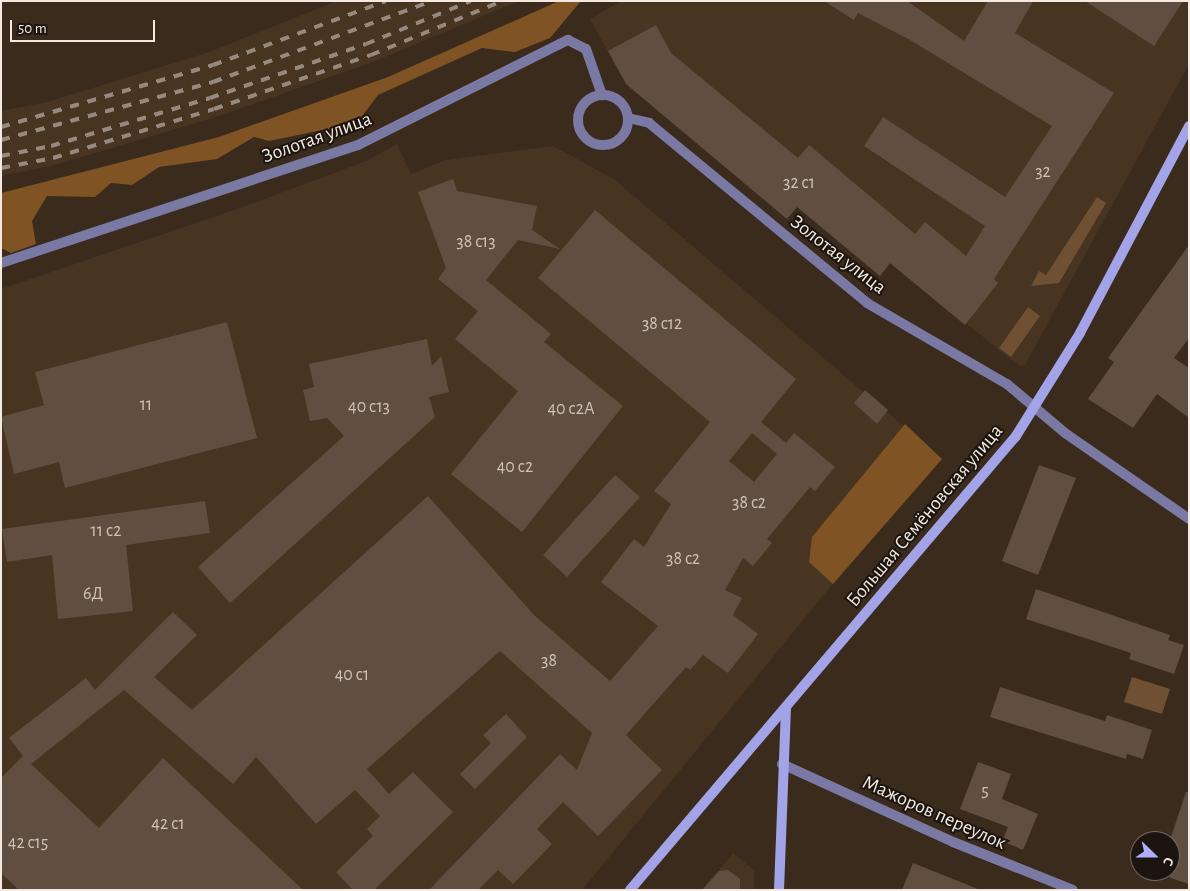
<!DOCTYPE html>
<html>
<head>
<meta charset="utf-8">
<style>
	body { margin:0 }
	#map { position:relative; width:1190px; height:891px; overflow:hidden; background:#3a2b1d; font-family:"Alegreya Sans",sans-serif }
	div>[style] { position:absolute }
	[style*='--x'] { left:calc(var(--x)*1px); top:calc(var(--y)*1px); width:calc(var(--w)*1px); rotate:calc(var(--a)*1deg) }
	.built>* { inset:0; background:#473421 }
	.green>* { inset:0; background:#6f5033 }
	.forest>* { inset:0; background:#7f5324 }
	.building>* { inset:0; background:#604f40 }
	.street>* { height:10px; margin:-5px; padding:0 5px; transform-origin:5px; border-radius:5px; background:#7979a4 }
	.street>.ring { margin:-5px; padding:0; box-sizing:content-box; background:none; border:10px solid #7979a4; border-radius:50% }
	.secondary>* { height:10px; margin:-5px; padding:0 5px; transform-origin:5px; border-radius:5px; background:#a3a3e8 }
	.rail>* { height:4px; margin-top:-2px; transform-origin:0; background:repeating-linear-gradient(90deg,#968a7e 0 9px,transparent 0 18px) }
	span { translate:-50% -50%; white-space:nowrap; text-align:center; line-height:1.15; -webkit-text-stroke:4px #1c150f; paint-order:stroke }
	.number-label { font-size:18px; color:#cfc3b9 }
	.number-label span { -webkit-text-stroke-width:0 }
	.street-label { font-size:20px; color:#f4eae1 }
	.frame { position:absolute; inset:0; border:2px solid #f4eae1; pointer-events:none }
	.north { position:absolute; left:1130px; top:831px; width:50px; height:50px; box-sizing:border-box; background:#1c150f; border:1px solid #726a63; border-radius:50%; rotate:112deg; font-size:14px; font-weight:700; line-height:20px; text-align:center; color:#f4eae1 }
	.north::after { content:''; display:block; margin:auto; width:18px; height:22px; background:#aeaefa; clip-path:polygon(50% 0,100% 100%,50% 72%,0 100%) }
	.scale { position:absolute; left:10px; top:20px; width:145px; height:22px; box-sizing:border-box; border:2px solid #f4eae1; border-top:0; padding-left:6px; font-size:15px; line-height:18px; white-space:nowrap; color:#f4eae1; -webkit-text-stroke:4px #1c150f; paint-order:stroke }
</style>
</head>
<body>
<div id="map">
	<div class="built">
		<div style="clip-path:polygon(337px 1px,519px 1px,373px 62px,216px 117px,55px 165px,1px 176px,1px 111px,47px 102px,209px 52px)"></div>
		<div style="clip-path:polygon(621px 1px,1189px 1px,1189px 64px,1025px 365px,1019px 366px,891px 263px,880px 276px,797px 207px,787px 219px,626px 84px,590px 19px)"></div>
		<div style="clip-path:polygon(397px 144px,411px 174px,445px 160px,553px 146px,614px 179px,942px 459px,826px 592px,582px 890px,1px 890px,1px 289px,240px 208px,366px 161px)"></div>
		<div style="clip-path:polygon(733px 853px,754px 870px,754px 890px,702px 890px)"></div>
	</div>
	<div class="green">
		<div style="clip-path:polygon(1097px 197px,1106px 203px,1059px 283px,1031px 286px,1039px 271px,1046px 275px)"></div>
		<div style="clip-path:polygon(1028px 307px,1040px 316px,1011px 357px,999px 348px)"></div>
		<div style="clip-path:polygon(1132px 677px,1170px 689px,1162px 714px,1124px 702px)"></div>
	</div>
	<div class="forest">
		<div style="clip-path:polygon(559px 1px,581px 1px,550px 38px,515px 52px,482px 48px,378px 95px,357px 123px,269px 141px,254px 137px,217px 159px,159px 167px,132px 185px,111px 183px,95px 197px,47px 196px,32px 221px,36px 244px,11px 253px,1px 248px,1px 193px,219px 137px,388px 77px)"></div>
		<div style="clip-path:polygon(905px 424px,942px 459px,833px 584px,809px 562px,812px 537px)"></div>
	</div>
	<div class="building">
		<div style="clip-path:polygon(824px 1px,907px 1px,964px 41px,988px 1px,1033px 1px,1015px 33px,1114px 93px,994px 279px,998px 283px,965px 325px,890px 263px,880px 276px,797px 207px,787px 219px,626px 84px,608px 51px,656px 25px,671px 53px,798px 158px,809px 145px,915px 234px,925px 222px,966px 256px,985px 226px,864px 146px,883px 117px,1005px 197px,1052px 126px,910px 40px,858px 13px,854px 20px)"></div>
		<div style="clip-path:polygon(1085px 1px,1183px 1px,1154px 46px)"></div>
		<div style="clip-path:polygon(453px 179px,457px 191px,537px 206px,532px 230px,560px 249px,518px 240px,486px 280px,551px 334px,544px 342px,623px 406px,522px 532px,451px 474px,518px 391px,455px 339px,478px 311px,438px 279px,446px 268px,418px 192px)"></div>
		<div style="clip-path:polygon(evenodd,595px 210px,796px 379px,761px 422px,786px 443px,794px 433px,835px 467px,815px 491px,810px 487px,767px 539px,772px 543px,753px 566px,743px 558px,725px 590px,742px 598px,733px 615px,758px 634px,728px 673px,703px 655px,690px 670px,686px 667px,626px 735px,662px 770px,598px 836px,563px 802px,537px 829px,552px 844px,513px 884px,498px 870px,478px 890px,429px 890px,560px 754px,577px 770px,592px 733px,500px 651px,367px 769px,389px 794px,413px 772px,453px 812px,374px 890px,353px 890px,336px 872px,373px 836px,367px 829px,380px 816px,355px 790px,316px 824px,256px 757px,233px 784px,124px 690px,31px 764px,99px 828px,163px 758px,303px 890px,19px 890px,1px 873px,1px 778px,23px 756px,9px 738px,86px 678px,95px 690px,173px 612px,197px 635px,154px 677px,192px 710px,428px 496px,534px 615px,610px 681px,658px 626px,601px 582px,634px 539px,644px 547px,671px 504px,654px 491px,710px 422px,538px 278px,595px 210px,752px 433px,777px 454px,754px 482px,729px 461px,752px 433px)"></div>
		<div style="clip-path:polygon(1189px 245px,1189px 338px,1174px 358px,1189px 368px,1189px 418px,1157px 394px,1133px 428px,1088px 399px,1114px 362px,1108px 358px)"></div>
		<div style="clip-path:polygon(227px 322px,257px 438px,65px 488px,59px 462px,14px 474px,1px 417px,44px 405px,35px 372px)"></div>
		<div style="clip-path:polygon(427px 339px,432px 366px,441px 356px,449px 392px,429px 397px,435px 417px,230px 603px,198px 567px,344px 436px,327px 418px,310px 421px,303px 390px,314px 387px,309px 364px)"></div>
		<div style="clip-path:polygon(865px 390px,888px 410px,877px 424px,854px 403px)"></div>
		<div style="clip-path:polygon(1039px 465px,1076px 478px,1038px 575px,1002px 561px)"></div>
		<div style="clip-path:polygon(615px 475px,640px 497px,567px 577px,543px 555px)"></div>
		<div style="clip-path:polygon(205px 501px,210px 533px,126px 545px,133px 611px,58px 619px,52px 555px,7px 562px,2px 529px)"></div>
		<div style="clip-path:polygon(1036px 589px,1170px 635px,1168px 640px,1184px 645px,1174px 674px,1129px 659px,1131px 653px,1026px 619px)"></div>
		<div style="clip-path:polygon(1000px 687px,1105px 721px,1107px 715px,1152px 730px,1143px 759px,1127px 754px,1126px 759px,990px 717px)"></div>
		<div style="clip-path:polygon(506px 714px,527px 737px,475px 789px,460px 774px,491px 743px,483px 735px)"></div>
		<div style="clip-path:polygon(978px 762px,1011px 774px,1002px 799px,1038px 814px,1023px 850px,1002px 841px,1008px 827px,960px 809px)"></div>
		<div style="clip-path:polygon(1186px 792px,1189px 792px,1189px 884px,1170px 878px,1170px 840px)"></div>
		<div style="clip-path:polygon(913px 863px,978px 889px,977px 890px,902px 890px)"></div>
		<div style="clip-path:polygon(728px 870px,740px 879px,740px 890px,702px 890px,719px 871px)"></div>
	</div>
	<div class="street">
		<div class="ring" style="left:578px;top:95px;width:40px;height:40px"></div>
		<div style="--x:628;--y:118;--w:22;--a:13"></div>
		<div style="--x:649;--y:123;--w:283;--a:39.5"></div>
		<div style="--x:867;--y:303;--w:162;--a:30.1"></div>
		<div style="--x:1007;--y:384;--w:76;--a:40.2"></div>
		<div style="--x:1065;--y:433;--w:151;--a:34.7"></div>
		<div style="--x:1;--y:263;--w:376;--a:-18.3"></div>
		<div style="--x:358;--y:145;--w:235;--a:-26.6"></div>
		<div style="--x:568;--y:40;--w:20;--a:27"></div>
		<div style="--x:586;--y:49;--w:49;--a:70.8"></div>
		<div style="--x:782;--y:764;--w:188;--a:24.5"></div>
		<div style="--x:953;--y:842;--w:129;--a:21.8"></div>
	</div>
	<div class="secondary">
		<div style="--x:630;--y:890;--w:596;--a:-49.63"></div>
		<div style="--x:1016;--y:436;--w:121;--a:-58.1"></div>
		<div style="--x:1080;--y:333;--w:234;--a:-62.2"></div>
		<div style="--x:779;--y:890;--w:181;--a:-87.8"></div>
	</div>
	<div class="rail">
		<div style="--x:1;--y:127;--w:221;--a:-16.3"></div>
		<div style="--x:213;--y:65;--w:184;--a:-20.3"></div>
		<div style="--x:1;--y:140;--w:220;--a:-15.3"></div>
		<div style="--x:213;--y:82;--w:233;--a:-20.3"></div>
		<div style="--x:1;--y:156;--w:51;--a:-11.3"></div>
		<div style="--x:51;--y:146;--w:166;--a:-16.8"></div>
		<div style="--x:210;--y:98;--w:165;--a:-19.1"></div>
		<div style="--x:366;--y:44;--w:113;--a:-22.3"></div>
		<div style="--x:1;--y:168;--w:53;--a:-10.9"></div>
		<div style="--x:53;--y:158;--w:168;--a:-16.9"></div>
		<div style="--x:214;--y:109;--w:166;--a:-19"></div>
		<div style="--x:371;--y:55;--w:142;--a:-22.4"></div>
	</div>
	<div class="number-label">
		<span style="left:1043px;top:172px">32</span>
		<span style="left:799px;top:183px">32 с1</span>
		<span style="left:476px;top:242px">38 c13</span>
		<span style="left:662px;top:324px">38 c12</span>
		<span style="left:146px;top:405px">11</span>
		<span style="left:369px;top:407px">40 с13</span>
		<span style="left:571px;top:409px">40 с2А</span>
		<span style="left:515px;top:467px">40 с2</span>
		<span style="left:749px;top:503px">38 c2</span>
		<span style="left:106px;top:531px">11 с2</span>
		<span style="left:683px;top:559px">38 c2</span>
		<span style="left:93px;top:594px">6Д</span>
		<span style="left:549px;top:661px">38</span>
		<span style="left:352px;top:675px">40 с1</span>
		<span style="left:985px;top:791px">5</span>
		<span style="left:168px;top:824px">42 с1</span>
		<span style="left:28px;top:843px">42 c15</span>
	</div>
	<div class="street-label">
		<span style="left:317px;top:138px;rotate:-20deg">Золотая улица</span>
		<span style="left:838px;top:255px;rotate:38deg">Золотая улица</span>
		<span style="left:925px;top:516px;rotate:-50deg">Большая Семёновская улица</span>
		<span style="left:934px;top:813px;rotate:24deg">Мажоров переулок</span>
	</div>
	<div class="frame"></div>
	<div class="north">С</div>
	<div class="scale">50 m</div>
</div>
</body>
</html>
